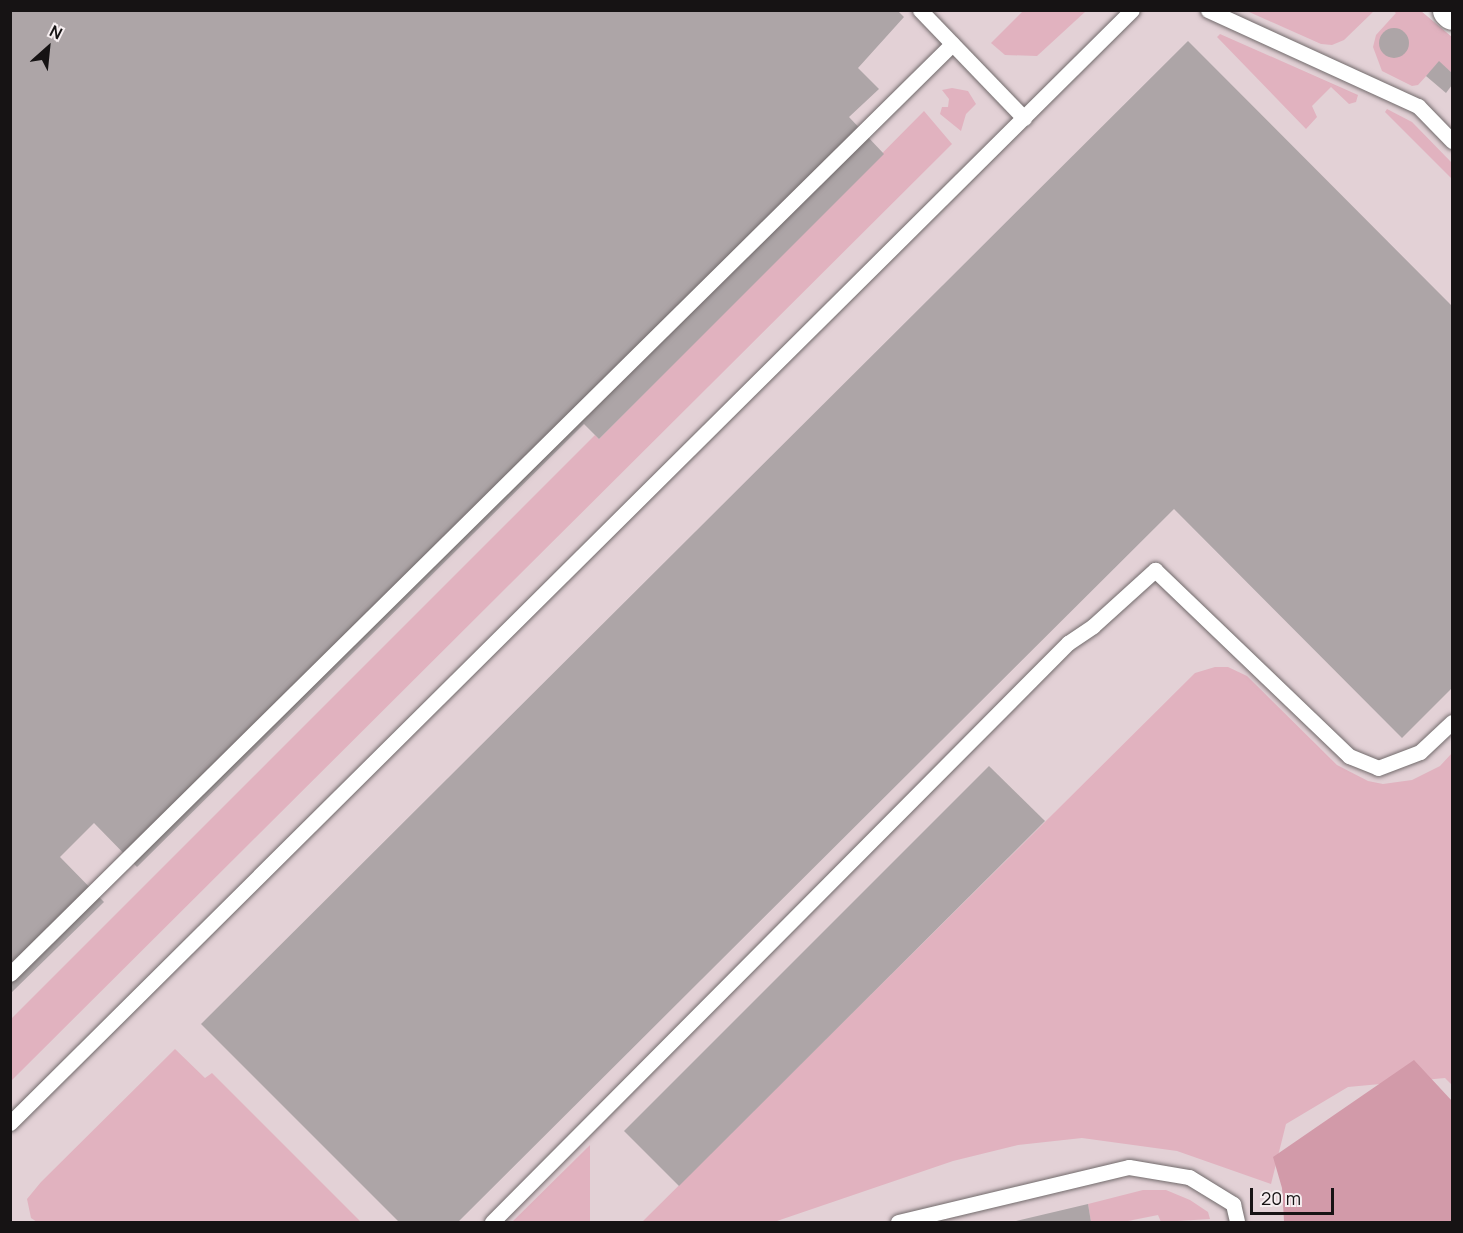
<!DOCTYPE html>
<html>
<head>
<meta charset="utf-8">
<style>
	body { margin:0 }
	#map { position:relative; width:1463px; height:1233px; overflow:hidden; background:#e9e0e2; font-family:Manrope,sans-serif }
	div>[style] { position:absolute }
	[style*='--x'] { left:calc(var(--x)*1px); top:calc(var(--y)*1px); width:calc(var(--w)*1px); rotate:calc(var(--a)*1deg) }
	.built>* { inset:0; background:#e3d1d6 }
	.green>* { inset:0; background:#e1b2bf }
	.forest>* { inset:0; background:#d29aa9 }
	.building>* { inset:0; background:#ada5a7 }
	.round { border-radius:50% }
	.roads { filter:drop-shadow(0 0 2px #716a6b) drop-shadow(0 0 2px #716a6b) }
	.lane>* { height:15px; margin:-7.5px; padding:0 7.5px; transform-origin:7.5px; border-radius:7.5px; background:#fff }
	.secondary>* { height:33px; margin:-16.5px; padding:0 16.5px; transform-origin:16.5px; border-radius:16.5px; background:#fff }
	span { translate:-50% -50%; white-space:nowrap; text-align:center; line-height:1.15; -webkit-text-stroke:4.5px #f6eef0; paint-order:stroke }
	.frame { position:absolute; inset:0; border:12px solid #161314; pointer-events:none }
	.north { position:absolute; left:18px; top:18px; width:60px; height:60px; -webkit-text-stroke:4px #f6eef0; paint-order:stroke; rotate:27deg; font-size:16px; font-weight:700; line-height:24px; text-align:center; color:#161314 }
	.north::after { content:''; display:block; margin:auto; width:21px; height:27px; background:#161314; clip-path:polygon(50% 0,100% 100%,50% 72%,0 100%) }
	.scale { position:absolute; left:1250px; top:1188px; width:84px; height:27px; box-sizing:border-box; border:3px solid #161314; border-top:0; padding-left:8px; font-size:18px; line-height:21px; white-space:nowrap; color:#161314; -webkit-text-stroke:4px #f6eef0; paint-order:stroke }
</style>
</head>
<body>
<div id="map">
	<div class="built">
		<div style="clip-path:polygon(10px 11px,1409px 11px,1452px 48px,1452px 1203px,1282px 1188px,1284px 1222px,11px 1222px)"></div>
	</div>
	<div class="green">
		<div style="clip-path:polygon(1024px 10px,1086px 10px,1086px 11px,1037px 56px,1005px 55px,991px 43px)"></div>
		<div style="clip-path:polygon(1247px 11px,1374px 11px,1344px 40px,1332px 45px,1321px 44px)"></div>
		<div style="clip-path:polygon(1393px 11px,1421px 11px,1452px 37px,1452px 73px,1439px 62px,1418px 85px,1412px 86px,1382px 71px,1373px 47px,1376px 35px,1396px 13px)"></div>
		<div style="clip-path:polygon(1220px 34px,1358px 95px,1356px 102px,1349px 104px,1331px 87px,1312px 106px,1317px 117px,1306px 129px,1217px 37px)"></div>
		<div style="clip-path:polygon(952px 88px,968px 91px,976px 104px,966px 114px,961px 131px,940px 114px,942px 107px,948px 107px,949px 99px,942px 90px)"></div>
		<div style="clip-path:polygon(1387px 109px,1412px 122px,1452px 163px,1452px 179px,1385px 112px)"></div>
		<div style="clip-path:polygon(924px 111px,952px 144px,11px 1081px,11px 1019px,595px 435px,599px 439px)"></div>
		<div style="clip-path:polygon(1215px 667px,1228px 667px,1247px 676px,1337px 765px,1368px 781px,1383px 784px,1412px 780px,1440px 766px,1452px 753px,1452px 1085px,1445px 1078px,1348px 1087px,1286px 1124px,1271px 1184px,1177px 1151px,1082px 1138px,1018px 1145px,953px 1161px,774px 1222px,642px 1222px,1195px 673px)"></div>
		<div style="clip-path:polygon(175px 1049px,205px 1078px,212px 1073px,361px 1222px,37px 1222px,31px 1218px,27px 1199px,41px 1182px)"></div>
		<div style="clip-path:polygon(590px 1145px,590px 1222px,512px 1222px)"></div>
		<div style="clip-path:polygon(1143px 1190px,1166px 1190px,1190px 1200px,1208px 1212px,1210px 1219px,1161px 1222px,1158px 1215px,1123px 1222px,1091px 1222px,1088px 1204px)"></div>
	</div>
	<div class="forest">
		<div style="clip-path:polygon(1414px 1060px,1452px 1101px,1452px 1222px,1284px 1222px,1282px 1188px,1273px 1157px)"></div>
	</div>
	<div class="building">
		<div style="clip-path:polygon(10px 10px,897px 10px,904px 17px,858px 68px,879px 89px,849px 117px,884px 154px,599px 439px,584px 424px,137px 867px,94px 823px,60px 857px,104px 902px,10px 994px)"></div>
		<div class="round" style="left:1379px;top:28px;width:30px;height:30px"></div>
		<div style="clip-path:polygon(1188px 41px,1452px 306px,1452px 688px,1402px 738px,1174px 509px,458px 1222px,399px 1222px,201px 1024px)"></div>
		<div style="clip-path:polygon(1439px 61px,1452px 73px,1452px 85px,1446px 93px,1426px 76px)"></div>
		<div style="clip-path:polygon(989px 766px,1045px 821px,679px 1186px,624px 1131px)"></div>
		<div style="clip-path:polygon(1088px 1204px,1091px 1222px,1012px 1222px)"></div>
	</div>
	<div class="roads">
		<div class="lane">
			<div style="--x:920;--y:10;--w:150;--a:46.1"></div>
			<div style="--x:1208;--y:10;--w:231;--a:24.6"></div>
			<div style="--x:1418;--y:106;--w:49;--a:45.8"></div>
			<div style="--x:10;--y:974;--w:1324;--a:-44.63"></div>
			<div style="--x:10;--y:1123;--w:1580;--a:-44.77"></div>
			<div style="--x:492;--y:1222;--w:817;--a:-45.15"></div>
			<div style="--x:1068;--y:643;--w:30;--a:-34"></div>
			<div style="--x:1093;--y:626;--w:84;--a:-42.1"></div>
			<div style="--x:1155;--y:570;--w:269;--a:43.8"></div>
			<div style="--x:1349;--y:756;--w:31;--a:22"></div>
			<div style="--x:1378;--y:768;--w:45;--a:-20.9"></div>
			<div style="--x:1420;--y:752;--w:44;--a:-43.2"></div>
			<div style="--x:898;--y:1222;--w:237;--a:-13.4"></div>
			<div style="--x:1129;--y:1167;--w:61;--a:9.5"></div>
			<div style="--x:1189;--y:1177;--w:52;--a:31.5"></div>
			<div style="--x:1233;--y:1204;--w:18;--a:77"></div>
		</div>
		<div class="secondary">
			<div style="--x:1449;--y:10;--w:4;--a:45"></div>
		</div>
	</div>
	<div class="frame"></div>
	<div class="north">N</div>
	<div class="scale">20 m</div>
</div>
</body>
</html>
